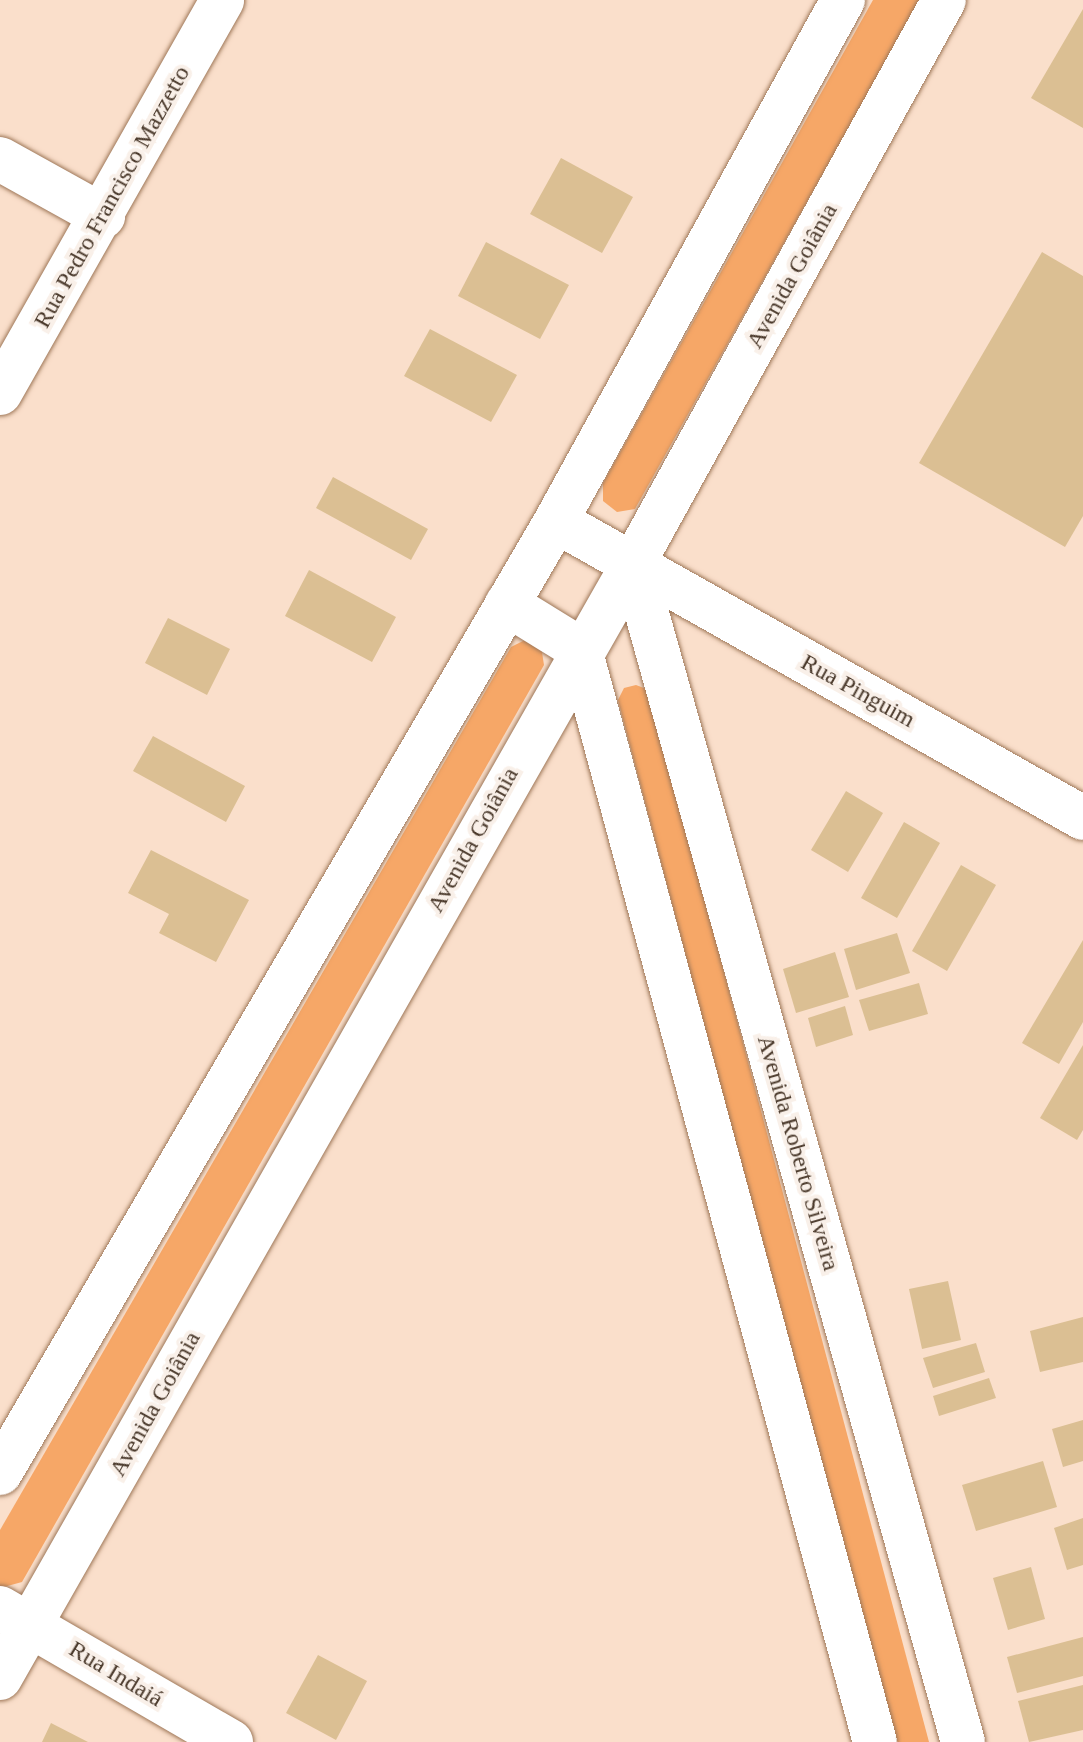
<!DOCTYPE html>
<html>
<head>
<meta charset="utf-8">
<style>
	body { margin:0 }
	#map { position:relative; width:1083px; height:1742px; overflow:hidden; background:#fadfcb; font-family:Georgia,serif }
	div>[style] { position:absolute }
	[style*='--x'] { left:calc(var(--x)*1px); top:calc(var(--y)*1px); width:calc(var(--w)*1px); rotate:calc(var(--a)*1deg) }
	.green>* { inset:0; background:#f6a767 }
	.building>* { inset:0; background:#dbbf93 }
	.roads { filter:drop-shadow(0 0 2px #9e7758) drop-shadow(0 0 2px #9e7758) }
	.minor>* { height:44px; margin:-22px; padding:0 22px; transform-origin:22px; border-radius:22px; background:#fff }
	span { translate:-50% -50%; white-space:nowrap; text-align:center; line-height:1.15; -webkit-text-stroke:8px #f9f0e9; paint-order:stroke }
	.street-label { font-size:24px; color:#4a392b }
</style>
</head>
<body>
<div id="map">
	<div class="green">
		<div style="clip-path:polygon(873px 0,920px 0,635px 509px,617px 512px,603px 501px,603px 483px)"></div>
		<div style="clip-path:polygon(529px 638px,541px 646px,544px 665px,22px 1582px,0 1588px,0 1530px,511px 647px)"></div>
		<div style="clip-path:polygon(636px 685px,649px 690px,929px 1742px,894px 1742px,618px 700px,624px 688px)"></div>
	</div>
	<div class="building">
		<div style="clip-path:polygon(1083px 9px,1083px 128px,1031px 98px)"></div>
		<div style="clip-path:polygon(561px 158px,633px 197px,602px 253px,530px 214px)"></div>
		<div style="clip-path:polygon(486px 242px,569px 285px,540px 339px,458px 296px)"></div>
		<div style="clip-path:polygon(1042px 252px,1083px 276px,1083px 516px,1065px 547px,919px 463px)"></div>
		<div style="clip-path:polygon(430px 329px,517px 375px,491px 422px,404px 376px)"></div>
		<div style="clip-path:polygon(333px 477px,428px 529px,411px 560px,316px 508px)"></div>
		<div style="clip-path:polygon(309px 570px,396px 617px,372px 662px,285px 616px)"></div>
		<div style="clip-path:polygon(168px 618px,230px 649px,207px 695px,145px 663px)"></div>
		<div style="clip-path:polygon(153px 736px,245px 786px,226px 822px,133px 771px)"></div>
		<div style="clip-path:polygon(846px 791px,883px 813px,848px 872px,811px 850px)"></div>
		<div style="clip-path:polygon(904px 822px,940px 843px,897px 918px,861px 898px)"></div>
		<div style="clip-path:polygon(151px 850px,249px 900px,216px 962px,159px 933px,169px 914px,128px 893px)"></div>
		<div style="clip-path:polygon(961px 865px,996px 885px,947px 971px,912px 951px)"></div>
		<div style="clip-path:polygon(897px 933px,910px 973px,856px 990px,844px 949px)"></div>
		<div style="clip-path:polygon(1083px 940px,1083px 1022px,1059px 1064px,1022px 1043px)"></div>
		<div style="clip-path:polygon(835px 952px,849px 997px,796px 1013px,783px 969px)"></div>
		<div style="clip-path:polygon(919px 983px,928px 1014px,869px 1031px,859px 1000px)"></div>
		<div style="clip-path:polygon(845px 1006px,853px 1035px,816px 1047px,808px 1018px)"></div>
		<div style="clip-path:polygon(1083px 1045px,1083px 1130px,1077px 1140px,1040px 1118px)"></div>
		<div style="clip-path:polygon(948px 1281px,961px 1340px,922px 1349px,909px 1289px)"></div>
		<div style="clip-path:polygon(1083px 1317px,1083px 1362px,1040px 1372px,1030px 1331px)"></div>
		<div style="clip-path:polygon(976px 1343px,985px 1372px,933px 1388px,923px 1358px)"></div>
		<div style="clip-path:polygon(989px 1378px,996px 1398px,939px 1416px,933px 1396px)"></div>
		<div style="clip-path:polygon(1083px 1420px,1083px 1461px,1063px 1467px,1052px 1429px)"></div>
		<div style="clip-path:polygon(1043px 1461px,1057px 1507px,976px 1531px,962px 1485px)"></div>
		<div style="clip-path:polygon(1083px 1518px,1083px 1565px,1067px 1570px,1054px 1528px)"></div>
		<div style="clip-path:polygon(1031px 1567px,1045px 1619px,1008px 1630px,993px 1578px)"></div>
		<div style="clip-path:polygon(1083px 1637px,1083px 1676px,1017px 1693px,1007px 1657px)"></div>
		<div style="clip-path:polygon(318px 1655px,367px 1681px,336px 1740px,286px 1713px)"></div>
		<div style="clip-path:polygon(1083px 1685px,1083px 1730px,1029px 1742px,1018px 1701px)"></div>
		<div style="clip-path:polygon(51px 1723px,88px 1742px,42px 1742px)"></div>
	</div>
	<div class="roads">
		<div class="minor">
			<div style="--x:0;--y:159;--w:118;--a:29"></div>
			<div style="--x:0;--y:393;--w:451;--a:-60.5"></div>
			<div style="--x:556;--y:521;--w:605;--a:29.4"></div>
			<div style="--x:633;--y:564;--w:1223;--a:74.35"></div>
			<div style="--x:507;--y:604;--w:86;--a:31.7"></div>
			<div style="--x:580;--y:649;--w:1132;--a:74.9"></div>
			<div style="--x:0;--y:1473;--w:1102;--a:-59.71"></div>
			<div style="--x:556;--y:521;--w:595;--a:-61.15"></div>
			<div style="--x:0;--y:1608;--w:267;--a:30.1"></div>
			<div style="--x:0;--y:1678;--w:1281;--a:-60.39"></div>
			<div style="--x:633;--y:564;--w:644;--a:-61.13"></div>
		</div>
	</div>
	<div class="street-label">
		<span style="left:112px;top:197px;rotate:-61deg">Rua Pedro Francisco Mazzetto</span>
		<span style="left:792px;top:276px;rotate:-61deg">Avenida Goiânia</span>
		<span style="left:858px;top:691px;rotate:29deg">Rua Pinguim</span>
		<span style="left:473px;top:840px;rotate:-61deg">Avenida Goiânia</span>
		<span style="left:798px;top:1153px;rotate:74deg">Avenida Roberto Silveira</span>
		<span style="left:155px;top:1404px;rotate:-61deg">Avenida Goiânia</span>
		<span style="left:116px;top:1674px;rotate:31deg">Rua Indaiá</span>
	</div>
</div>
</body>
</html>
